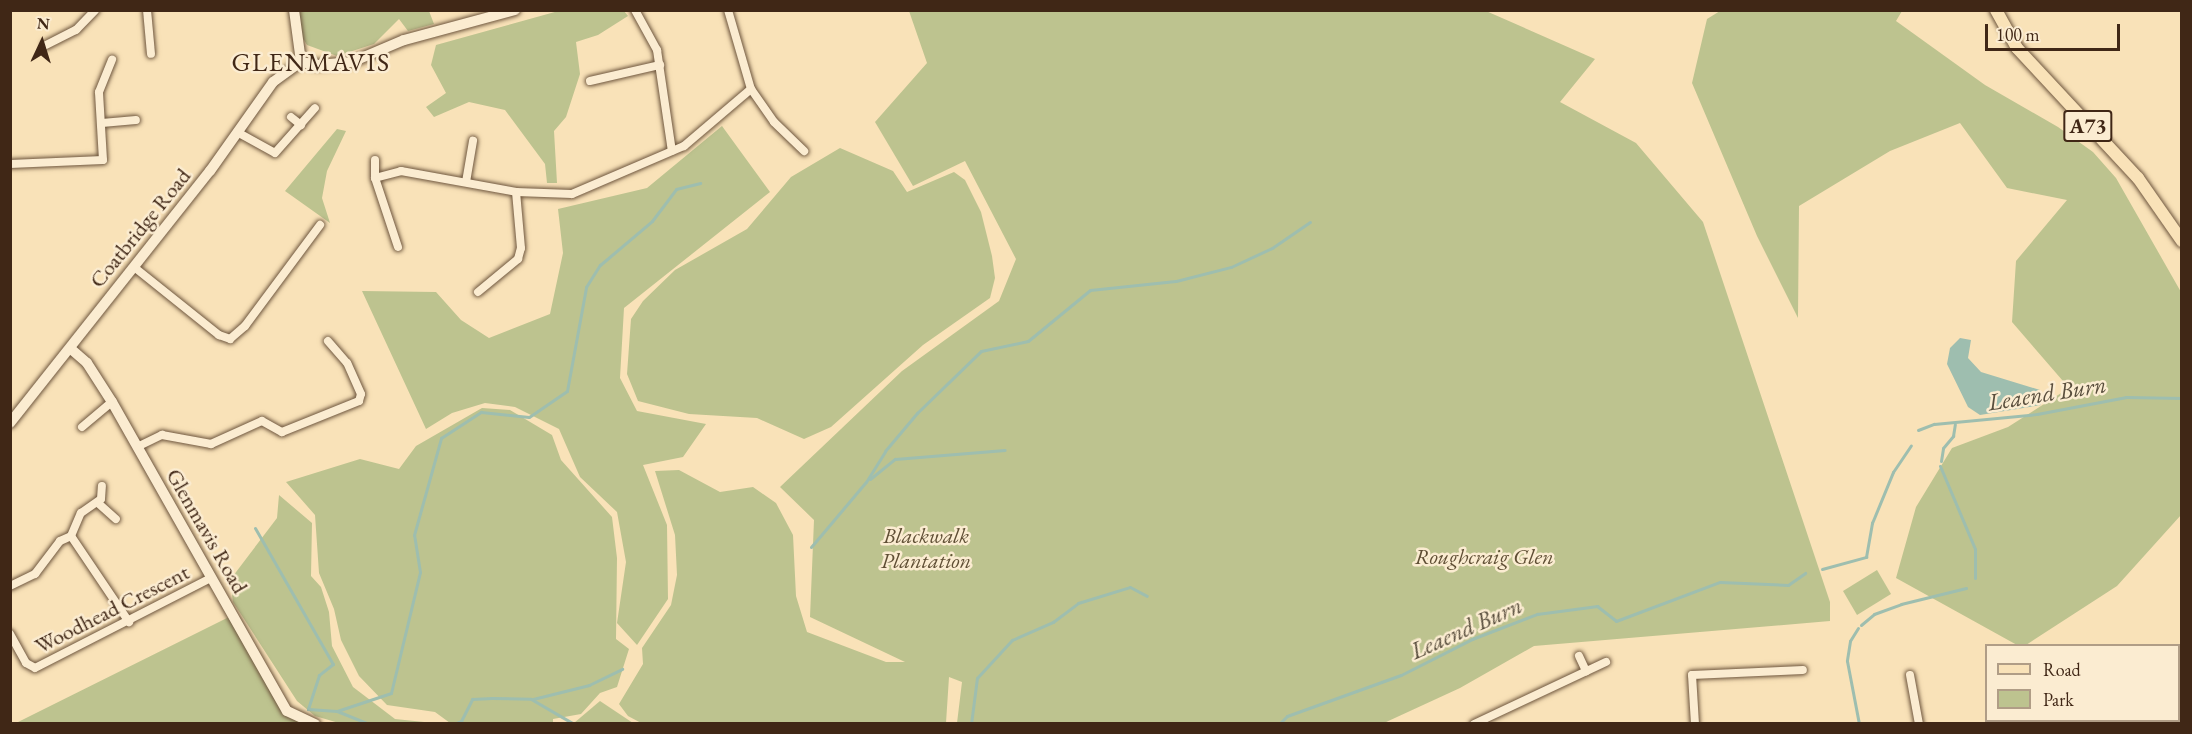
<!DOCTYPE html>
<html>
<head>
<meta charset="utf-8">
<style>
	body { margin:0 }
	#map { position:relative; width:2192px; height:734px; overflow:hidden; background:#f9e2b8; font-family:"EB Garamond",serif }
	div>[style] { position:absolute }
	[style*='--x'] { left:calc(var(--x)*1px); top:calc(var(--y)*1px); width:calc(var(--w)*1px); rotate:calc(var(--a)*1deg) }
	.green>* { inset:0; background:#bdc38f }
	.water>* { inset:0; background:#9ebeaf }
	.stream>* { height:3px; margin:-1.5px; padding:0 1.5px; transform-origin:1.5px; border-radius:1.5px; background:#9ebeaf }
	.roads { filter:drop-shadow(0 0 2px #6e563e) drop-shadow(0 0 2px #6e563e) }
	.street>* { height:8px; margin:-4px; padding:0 4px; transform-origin:4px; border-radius:4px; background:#fbecd1 }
	.secondary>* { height:10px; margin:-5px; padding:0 5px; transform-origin:5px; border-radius:5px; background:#fbecd1 }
	.primary>* { height:12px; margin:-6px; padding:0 6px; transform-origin:6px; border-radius:6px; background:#f9e2b8 }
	span { translate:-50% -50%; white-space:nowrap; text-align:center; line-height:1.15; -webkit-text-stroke:5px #fbecd1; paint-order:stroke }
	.shield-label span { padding:2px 4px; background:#fbecd1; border:2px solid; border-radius:4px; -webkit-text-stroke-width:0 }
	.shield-label { font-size:21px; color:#402716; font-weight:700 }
	.street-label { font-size:22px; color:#402716 }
	.park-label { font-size:22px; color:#5f4e34; font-style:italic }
	.water-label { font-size:24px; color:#584d3c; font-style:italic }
	.quarter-label { font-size:26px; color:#402716; letter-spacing:1.5px }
	.frame { position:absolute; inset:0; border:12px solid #402716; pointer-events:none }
	.legend { position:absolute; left:1985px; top:644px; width:195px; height:78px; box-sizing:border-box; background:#fbecd1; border:2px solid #b09d86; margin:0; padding:8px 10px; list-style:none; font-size:18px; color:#402716 }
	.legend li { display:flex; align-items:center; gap:12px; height:30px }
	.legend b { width:30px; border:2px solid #b09d86 }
	.north { position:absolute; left:12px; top:12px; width:60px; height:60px; -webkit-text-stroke:4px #fbecd1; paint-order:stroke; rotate:4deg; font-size:16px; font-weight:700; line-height:24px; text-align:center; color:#402716 }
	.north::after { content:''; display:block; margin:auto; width:21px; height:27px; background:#402716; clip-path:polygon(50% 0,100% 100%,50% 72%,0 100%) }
	.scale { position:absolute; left:1985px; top:24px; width:135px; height:27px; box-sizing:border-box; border:3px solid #402716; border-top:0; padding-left:8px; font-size:18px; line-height:21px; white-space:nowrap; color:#402716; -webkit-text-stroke:4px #fbecd1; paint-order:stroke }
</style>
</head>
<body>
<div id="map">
	<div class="green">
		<div style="clip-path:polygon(562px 10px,624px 11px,628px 16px,598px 35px,576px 42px,580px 74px,566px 117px,554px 131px,557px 183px,547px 183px,545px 164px,505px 110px,469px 102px,434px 117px,426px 107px,446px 93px,431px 65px,436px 45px)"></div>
		<div style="clip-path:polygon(299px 11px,429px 11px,434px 24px,408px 31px,399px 19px,374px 44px,337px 56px,307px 45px,301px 35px)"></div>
		<div style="clip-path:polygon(909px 11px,1486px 11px,1595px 59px,1560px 102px,1636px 143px,1703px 222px,1830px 602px,1830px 621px,1534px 646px,1460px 688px,1384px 723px,957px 723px,962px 682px,949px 677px,946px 723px,643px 724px,628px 716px,619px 704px,643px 664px,642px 648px,671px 605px,677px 575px,675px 535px,655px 471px,679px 470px,720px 492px,753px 487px,776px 503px,793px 535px,796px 596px,807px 632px,886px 662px,905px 662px,810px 617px,814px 520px,780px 487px,902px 371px,999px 301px,1016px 259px,965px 161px,913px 186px,875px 122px,927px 63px)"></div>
		<div style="clip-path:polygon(1720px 11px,1902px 11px,1896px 21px,1985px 85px,2058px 127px,2093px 152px,2116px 178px,2181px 292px,2181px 515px,2117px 586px,2026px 645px,2017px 645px,1896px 578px,1916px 507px,1952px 448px,2008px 427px,2069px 388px,2012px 322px,2016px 261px,2067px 200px,2007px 188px,1960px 123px,1890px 151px,1799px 206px,1798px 318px,1757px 236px,1692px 83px,1707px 19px)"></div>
		<div style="clip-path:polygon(722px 126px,770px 192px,624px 308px,620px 378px,637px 411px,706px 424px,683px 457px,643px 465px,667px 525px,668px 599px,637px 645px,617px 623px,626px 562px,617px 512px,580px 477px,559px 429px,515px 407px,485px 403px,452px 413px,426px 429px,362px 291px,436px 292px,461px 320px,489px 338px,550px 314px,563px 253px,558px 209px,647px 188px)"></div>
		<div style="clip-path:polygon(337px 129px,346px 131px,327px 171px,322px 198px,330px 223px,285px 191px)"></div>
		<div style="clip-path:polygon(840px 148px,893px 171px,907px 192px,954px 172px,965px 180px,981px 212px,992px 256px,995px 278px,990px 298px,923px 345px,831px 427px,804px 439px,757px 418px,689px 414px,638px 401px,627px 374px,631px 319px,643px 301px,675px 270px,747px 229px,791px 177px)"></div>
		<div style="clip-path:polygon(482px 408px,510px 410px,552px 435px,561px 460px,612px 517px,617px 558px,616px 639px,629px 649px,617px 687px,600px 693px,581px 714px,553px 719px,553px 723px,450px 723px,435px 712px,387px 705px,359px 676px,341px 640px,334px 609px,319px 573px,315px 515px,286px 482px,360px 459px,399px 469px,416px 446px)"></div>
		<div style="clip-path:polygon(279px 495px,312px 523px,311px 576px,321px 587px,329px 612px,332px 646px,353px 687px,395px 719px,434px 723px,339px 723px,315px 716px,297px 701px,233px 602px,230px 580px,277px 518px)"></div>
		<div style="clip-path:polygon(1877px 570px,1891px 594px,1857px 615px,1843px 591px)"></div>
		<div style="clip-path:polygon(229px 617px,280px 708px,304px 724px,14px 724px)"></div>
		<div style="clip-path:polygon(600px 701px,633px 723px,574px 723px)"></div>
	</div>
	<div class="water">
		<div style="clip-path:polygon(1960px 338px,1971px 340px,1968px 358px,1981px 372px,2040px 390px,2041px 405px,1980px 415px,1968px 407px,1947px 364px,1950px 348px)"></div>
	</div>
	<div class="stream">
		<div style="--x:1918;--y:430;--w:17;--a:-21"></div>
		<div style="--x:1934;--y:424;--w:103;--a:-5.5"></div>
		<div style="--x:2037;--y:414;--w:91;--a:-10.8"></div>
		<div style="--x:2126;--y:397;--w:56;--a:1"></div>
		<div style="--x:1941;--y:461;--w:13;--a:-81"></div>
		<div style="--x:1943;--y:448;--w:16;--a:-50"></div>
		<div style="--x:1953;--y:436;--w:12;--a:-81"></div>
		<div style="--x:1940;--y:466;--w:90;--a:67.1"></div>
		<div style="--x:1975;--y:549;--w:29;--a:90"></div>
		<div style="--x:870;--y:479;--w:32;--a:-39"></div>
		<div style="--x:895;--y:459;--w:110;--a:-4.7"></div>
		<div style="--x:255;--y:528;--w:157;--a:60.2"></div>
		<div style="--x:333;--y:664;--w:18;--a:142"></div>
		<div style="--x:319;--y:675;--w:36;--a:108"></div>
		<div style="--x:308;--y:709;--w:29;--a:4"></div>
		<div style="--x:337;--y:711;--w:35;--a:22"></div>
		<div style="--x:811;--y:547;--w:85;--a:-49.8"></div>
		<div style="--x:866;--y:482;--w:36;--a:-58"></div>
		<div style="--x:885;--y:451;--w:50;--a:-49.9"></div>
		<div style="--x:917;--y:413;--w:89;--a:-44.1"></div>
		<div style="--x:981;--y:351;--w:48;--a:-12"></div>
		<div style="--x:1028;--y:341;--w:80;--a:-39.4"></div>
		<div style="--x:1090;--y:290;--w:86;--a:-6"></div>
		<div style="--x:1176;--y:281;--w:57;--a:-14.3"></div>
		<div style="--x:1231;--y:267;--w:45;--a:-24.9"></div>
		<div style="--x:1272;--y:248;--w:46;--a:-34.4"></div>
		<div style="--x:1822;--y:569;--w:46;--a:-15.3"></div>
		<div style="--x:1866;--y:557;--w:35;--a:-80"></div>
		<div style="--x:1872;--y:523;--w:55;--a:-67.6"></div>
		<div style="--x:1893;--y:472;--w:32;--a:-56"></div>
		<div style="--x:1861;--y:625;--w:17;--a:-40"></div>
		<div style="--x:1874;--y:614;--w:29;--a:-20"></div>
		<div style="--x:1901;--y:604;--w:67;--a:-13.8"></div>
		<div style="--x:1858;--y:628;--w:15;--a:122"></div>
		<div style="--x:1850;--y:641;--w:20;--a:99"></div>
		<div style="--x:1847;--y:661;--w:64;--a:79.2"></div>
		<div style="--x:533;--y:699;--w:58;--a:-14"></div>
		<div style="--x:589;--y:685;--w:37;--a:-26"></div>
		<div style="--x:337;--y:711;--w:57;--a:-18.4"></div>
		<div style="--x:391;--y:693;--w:124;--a:-76.5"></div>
		<div style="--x:420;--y:572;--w:37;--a:-99"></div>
		<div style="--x:414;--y:535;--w:101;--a:-74.4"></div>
		<div style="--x:441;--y:438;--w:48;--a:-33"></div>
		<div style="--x:481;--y:412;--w:48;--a:5.9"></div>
		<div style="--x:529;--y:417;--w:46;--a:-34.4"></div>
		<div style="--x:567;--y:391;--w:106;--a:-79.6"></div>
		<div style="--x:586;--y:287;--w:26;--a:-58"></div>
		<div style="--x:600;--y:265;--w:68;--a:-40.2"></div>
		<div style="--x:652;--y:221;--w:40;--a:-53"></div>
		<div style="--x:676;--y:189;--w:25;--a:-14"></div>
		<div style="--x:2159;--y:722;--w:3;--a:45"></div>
		<div style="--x:454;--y:724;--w:8;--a:-23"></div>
		<div style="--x:461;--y:721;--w:25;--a:-63"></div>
		<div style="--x:472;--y:699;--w:20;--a:-3"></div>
		<div style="--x:492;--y:698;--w:39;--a:1"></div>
		<div style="--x:531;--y:699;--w:50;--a:30.2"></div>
		<div style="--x:971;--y:724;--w:46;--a:-82.6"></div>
		<div style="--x:977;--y:678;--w:52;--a:-47.4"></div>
		<div style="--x:1012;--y:640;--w:45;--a:-23.7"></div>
		<div style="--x:1053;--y:622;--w:31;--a:-37"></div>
		<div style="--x:1078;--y:603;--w:54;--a:-17.1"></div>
		<div style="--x:1130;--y:587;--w:19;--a:28"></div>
		<div style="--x:1279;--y:724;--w:11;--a:-45"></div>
		<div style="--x:1287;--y:716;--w:121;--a:-19.8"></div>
		<div style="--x:1401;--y:675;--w:80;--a:-26.9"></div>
		<div style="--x:1472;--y:639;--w:70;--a:-21"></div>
		<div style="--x:1537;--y:614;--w:61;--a:-7.6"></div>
		<div style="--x:1597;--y:606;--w:24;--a:38"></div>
		<div style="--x:1616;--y:621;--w:111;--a:-20.6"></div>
		<div style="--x:1720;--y:582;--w:68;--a:2.5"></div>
		<div style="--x:1788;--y:585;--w:21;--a:-35"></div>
	</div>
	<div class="roads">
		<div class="street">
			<div style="--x:147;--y:10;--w:44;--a:84.8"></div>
			<div style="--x:635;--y:10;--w:46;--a:61.2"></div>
			<div style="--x:657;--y:50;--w:102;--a:81.6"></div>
			<div style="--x:728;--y:10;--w:82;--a:73.8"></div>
			<div style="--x:751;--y:89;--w:40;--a:55.1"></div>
			<div style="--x:774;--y:122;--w:42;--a:44"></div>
			<div style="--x:46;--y:45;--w:34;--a:-27"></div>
			<div style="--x:76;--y:30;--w:28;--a:-46"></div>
			<div style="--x:590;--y:81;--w:72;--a:-12.9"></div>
			<div style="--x:291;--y:117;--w:13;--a:39"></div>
			<div style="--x:102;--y:123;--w:34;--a:-5"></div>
			<div style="--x:237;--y:132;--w:43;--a:28.9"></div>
			<div style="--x:275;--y:153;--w:60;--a:-48.4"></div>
			<div style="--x:375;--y:160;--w:18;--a:90"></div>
			<div style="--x:10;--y:164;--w:93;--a:-2.5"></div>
			<div style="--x:103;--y:160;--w:68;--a:-93.4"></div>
			<div style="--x:99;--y:92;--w:35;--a:-68"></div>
			<div style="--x:466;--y:182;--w:42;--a:-80.3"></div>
			<div style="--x:398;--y:247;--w:73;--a:-108.4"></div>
			<div style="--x:375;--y:178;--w:27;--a:-15"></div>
			<div style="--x:401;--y:171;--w:117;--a:10.3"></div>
			<div style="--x:516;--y:192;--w:56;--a:2"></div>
			<div style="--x:572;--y:194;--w:122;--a:-23.2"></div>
			<div style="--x:684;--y:146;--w:88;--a:-40.4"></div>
			<div style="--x:134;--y:267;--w:109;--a:38.7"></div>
			<div style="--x:219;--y:335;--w:12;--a:20"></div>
			<div style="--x:230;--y:339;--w:20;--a:-41"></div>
			<div style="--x:245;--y:326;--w:126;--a:-53.4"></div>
			<div style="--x:478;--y:292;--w:52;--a:-39.5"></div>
			<div style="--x:518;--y:259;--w:11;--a:-75"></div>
			<div style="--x:521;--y:248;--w:56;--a:-95.1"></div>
			<div style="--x:82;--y:427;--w:39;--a:-40"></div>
			<div style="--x:137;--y:447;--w:28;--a:-26"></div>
			<div style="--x:162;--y:435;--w:50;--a:10.4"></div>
			<div style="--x:211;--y:444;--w:56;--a:-24.3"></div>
			<div style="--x:262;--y:421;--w:23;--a:29"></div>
			<div style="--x:282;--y:432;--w:83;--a:-21.9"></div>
			<div style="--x:359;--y:401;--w:7;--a:-74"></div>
			<div style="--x:361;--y:394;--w:34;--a:-114"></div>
			<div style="--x:347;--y:363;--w:29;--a:-131"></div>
			<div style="--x:98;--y:503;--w:24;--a:42"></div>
			<div style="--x:71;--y:536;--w:104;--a:56"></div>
			<div style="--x:71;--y:536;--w:25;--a:-67"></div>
			<div style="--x:81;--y:513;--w:24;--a:-35"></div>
			<div style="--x:101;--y:499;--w:13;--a:-86"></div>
			<div style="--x:10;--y:586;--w:28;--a:-26"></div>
			<div style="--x:35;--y:574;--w:41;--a:-52.9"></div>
			<div style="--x:60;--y:541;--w:12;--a:-24"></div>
			<div style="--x:10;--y:634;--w:33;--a:61"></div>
			<div style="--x:26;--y:663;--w:10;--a:29"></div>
			<div style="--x:35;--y:668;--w:198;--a:-27.1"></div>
			<div style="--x:1579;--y:656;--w:17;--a:65"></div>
			<div style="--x:1910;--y:675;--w:50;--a:79.6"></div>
			<div style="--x:1474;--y:724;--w:146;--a:-25.2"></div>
			<div style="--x:1695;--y:724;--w:49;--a:-93.5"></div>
			<div style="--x:1692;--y:675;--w:111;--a:-2.6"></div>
			<div style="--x:2011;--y:724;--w:4;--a:-90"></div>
		</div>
		<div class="secondary">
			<div style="--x:294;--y:10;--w:52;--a:82.3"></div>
			<div style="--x:301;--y:62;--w:17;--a:10"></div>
			<div style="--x:318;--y:65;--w:34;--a:-5"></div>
			<div style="--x:352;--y:62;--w:56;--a:-22.9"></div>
			<div style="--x:404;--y:40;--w:115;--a:-15.1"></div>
			<div style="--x:71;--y:349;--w:21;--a:41"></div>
			<div style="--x:87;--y:363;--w:46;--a:57.3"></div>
			<div style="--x:112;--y:402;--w:355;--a:60.5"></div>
			<div style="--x:287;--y:711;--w:31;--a:25"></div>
			<div style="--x:10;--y:423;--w:322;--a:-51.6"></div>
			<div style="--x:210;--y:171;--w:109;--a:-54.7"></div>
			<div style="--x:273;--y:82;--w:34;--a:-36"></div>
		</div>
		<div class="primary">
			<div style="--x:1996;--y:10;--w:43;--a:61.1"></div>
			<div style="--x:2017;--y:48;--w:178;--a:47.1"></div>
			<div style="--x:2138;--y:178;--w:77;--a:55.1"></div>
		</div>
	</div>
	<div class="shield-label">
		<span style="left:2088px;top:126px">A73</span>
	</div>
	<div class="street-label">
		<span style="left:140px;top:228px;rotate:-51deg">Coatbridge Road</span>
		<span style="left:207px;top:531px;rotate:60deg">Glenmavis Road</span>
		<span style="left:112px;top:609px;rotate:-27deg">Woodhead Crescent</span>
	</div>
	<div class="park-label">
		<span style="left:926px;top:548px">Blackwalk<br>Plantation</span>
		<span style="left:1484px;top:557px">Roughcraig Glen</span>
	</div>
	<div class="water-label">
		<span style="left:2047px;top:393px;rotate:-9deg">Leaend Burn</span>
		<span style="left:1466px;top:628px;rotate:-24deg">Leaend Burn</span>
	</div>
	<div class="quarter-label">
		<span style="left:311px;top:63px">GLENMAVIS</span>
	</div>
	<div class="frame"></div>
	<ul class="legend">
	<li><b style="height:8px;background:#f9e2b8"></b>Road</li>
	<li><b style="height:16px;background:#bdc38f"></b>Park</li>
	</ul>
	<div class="north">N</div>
	<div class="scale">100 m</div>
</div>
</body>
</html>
